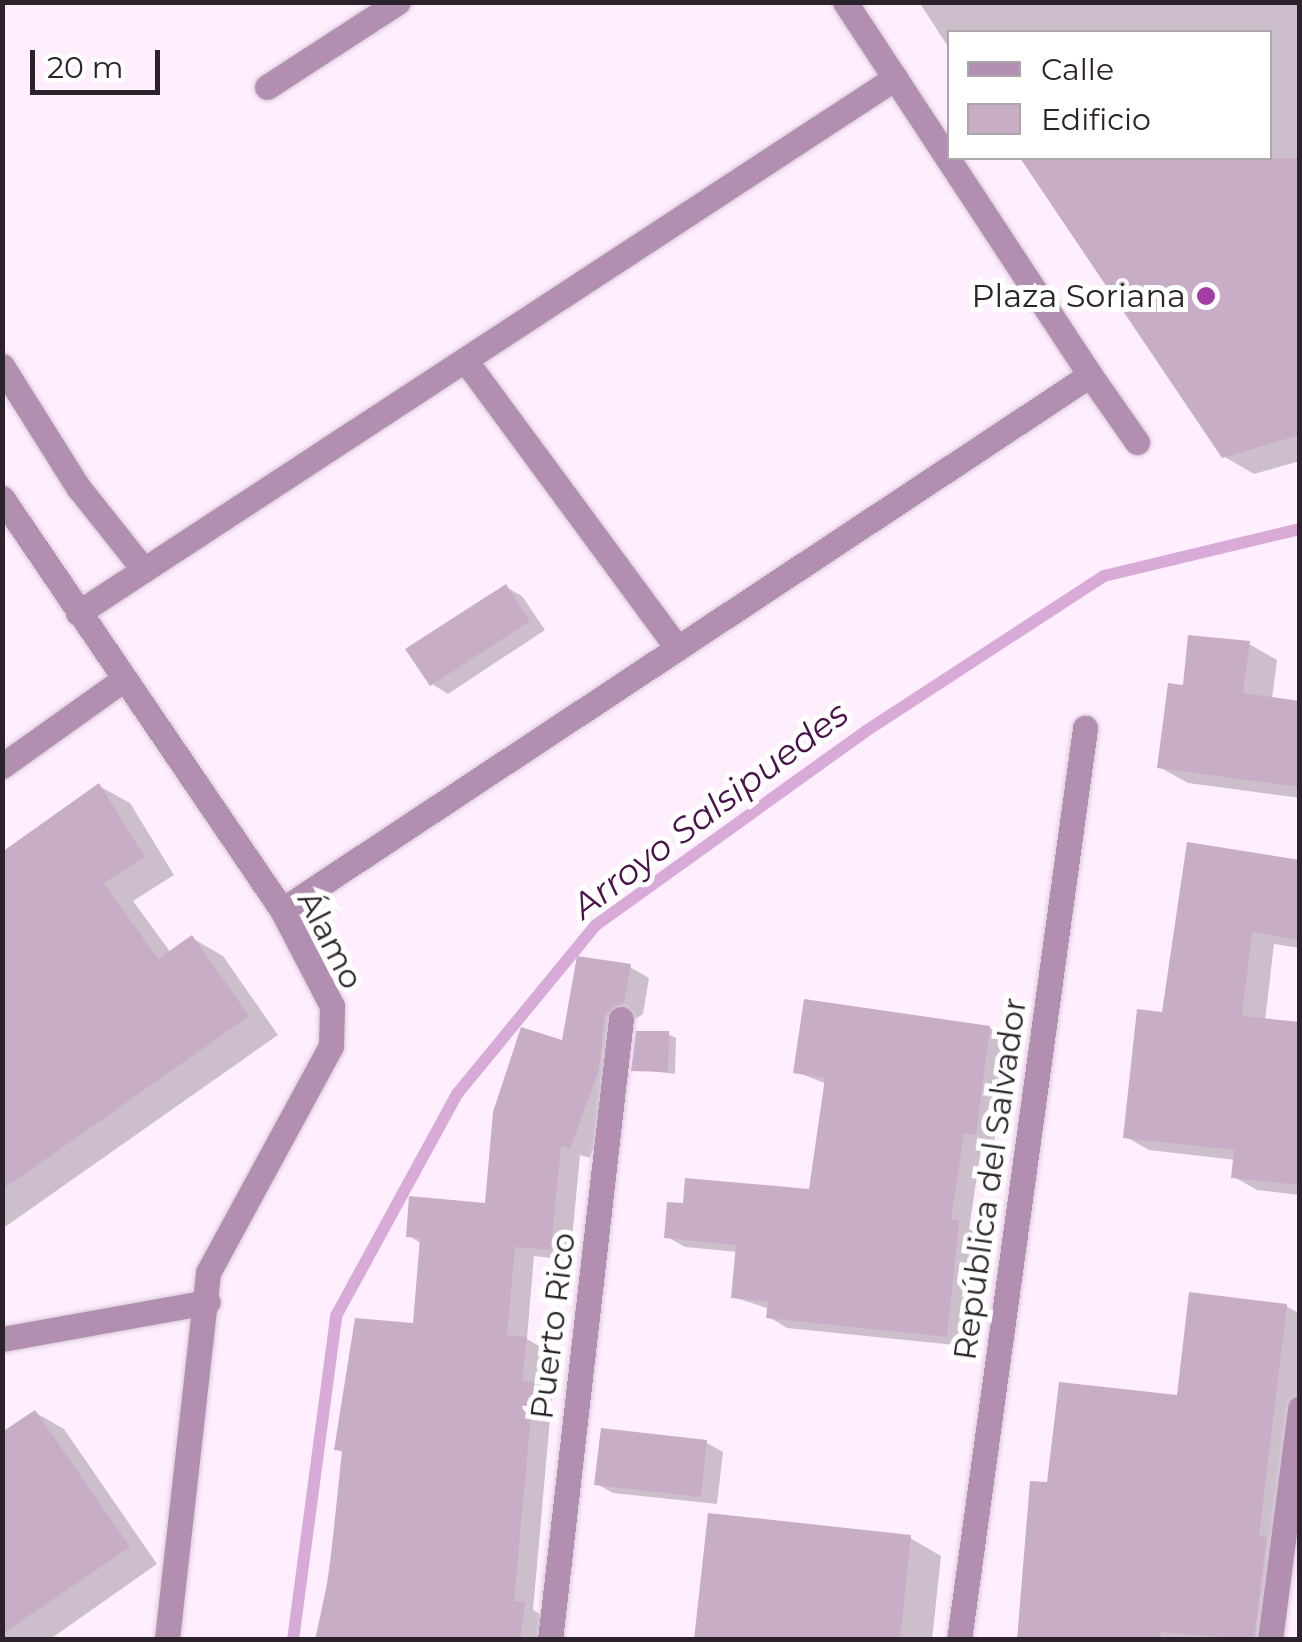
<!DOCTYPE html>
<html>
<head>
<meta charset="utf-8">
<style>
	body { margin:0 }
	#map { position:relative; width:1302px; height:1642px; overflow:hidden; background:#ffeffe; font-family:Montserrat,sans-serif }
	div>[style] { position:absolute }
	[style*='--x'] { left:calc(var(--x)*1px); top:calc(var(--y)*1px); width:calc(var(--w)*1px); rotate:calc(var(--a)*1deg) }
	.shadow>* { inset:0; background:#0003 }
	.stream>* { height:12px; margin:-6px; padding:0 6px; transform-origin:6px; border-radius:6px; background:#d8aad7 }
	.building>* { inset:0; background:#c7aec6 }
	.roads { filter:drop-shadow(0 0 2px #d9cad8) drop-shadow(0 0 2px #d9cad8) }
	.lane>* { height:25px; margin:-12.5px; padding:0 12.5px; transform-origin:12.5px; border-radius:12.5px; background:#b28fb1 }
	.street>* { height:25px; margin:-12.5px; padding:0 12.5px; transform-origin:12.5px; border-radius:12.5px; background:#b28fb1 }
	.dots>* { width:28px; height:28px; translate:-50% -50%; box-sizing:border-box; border:5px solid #fff; border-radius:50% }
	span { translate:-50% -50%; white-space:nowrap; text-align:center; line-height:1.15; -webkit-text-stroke:10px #fff; paint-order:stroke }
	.poi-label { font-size:32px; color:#2c222b }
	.right { translate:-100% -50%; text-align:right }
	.street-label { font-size:32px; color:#2c222b }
	.water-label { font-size:35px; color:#481149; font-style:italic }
	.frame { position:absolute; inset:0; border:5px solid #2c222b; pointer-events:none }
	.legend { position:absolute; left:947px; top:30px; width:325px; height:130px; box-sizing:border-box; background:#fff; border:2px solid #aba7aa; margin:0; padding:12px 18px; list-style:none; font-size:30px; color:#2c222b }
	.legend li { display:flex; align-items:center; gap:20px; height:50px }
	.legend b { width:50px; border:2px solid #aba7aa }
	.scale { position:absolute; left:30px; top:50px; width:130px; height:45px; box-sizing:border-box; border:5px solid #2c222b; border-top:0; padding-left:12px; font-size:30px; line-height:35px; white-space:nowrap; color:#2c222b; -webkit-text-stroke:8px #fff; paint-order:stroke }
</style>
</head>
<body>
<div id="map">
	<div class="shadow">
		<div style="clip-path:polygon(919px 2px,1300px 2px,1300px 461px,1254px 474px,1223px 456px,1023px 158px,1270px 158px,1270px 32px,949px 32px,949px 48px)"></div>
		<div style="clip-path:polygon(506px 587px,522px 596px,545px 630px,448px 694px,432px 684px)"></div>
		<div style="clip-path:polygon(1249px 644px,1277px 660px,1272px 699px,1300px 703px,1300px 798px,1188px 783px,1159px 767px,1185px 688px)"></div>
		<div style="clip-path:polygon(99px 786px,130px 803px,174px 875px,133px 901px,171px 953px,192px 938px,223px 956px,278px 1035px,2px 1229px,2px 855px)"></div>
		<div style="clip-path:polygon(1300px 862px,1300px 948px,1274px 944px,1265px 1021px,1300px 1025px,1300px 1195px,1257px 1190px,1234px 1177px,1236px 1160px,1149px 1150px,1126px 1137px,1165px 1015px)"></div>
		<div style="clip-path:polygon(630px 967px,649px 978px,643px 1014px,624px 1027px,618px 1081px,590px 1158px,580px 1155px,570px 1260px,534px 1256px,527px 1339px,546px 1350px,541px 1389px,552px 1396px,533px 1610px,543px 1616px,540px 1640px,319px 1640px,345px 1454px,337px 1449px,415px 1326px,422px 1244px,409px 1236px,487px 1206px,564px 1043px)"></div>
		<div style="clip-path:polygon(990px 1028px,1008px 1038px,994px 1144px,982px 1142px,969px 1229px,976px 1233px,965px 1346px,787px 1328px,769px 1317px,770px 1309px,733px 1297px,738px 1252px,685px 1247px,666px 1236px,812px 1192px,827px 1084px,796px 1072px)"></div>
		<div style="clip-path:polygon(668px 1034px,676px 1038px,675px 1074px,634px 1069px)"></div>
		<div style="clip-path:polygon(1286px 1306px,1300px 1314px,1300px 1428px,1281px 1640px,1019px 1640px,1049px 1485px,1180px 1398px)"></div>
		<div style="clip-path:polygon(36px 1413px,64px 1429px,157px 1564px,49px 1640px,2px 1640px,2px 1435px)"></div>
		<div style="clip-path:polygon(707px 1443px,723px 1452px,717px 1504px,613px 1493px,597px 1484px)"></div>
		<div style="clip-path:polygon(910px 1538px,941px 1556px,932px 1640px,697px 1640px)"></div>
	</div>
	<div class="stream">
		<div style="--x:293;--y:1640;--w:327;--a:-82.4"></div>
		<div style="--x:336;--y:1316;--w:253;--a:-61.4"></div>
		<div style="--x:457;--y:1094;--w:219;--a:-50.6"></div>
		<div style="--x:596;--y:925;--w:332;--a:-35.7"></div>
		<div style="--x:866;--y:731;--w:284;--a:-33.1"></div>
		<div style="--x:1104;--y:576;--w:202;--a:-13.5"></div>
	</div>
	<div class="building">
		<div style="clip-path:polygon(1020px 158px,1300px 158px,1300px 435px,1222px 458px)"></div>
		<div style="clip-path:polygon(506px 584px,530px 621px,430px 686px,405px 649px)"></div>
		<div style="clip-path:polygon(1188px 635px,1250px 641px,1243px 693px,1300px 701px,1300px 787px,1157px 768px,1168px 683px,1183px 685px)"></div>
		<div style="clip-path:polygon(99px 783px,145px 857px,104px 883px,158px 959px,192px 935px,249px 1016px,2px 1190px,2px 852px)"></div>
		<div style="clip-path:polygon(1187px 842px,1300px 860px,1300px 940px,1252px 932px,1242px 1016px,1300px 1022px,1300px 1185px,1231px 1178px,1234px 1150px,1123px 1138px,1137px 1009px,1162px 1012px)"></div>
		<div style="clip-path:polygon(577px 956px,631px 964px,624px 1003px,605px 1016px,599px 1070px,570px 1149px,561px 1146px,551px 1250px,515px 1247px,507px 1335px,527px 1337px,522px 1381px,534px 1382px,514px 1601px,525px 1602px,520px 1640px,315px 1640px,329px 1575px,342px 1451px,334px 1450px,355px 1318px,413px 1323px,420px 1238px,406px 1237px,409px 1196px,485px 1203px,493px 1112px,521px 1027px,562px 1040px)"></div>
		<div style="clip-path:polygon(804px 999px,990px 1026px,976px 1135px,964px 1133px,951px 1219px,959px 1220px,947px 1337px,766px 1318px,768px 1301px,731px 1298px,736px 1245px,664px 1238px,667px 1202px,683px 1203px,685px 1178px,809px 1189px,825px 1078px,793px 1073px)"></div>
		<div style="clip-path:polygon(636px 1031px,669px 1031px,668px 1072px,631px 1071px)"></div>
		<div style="clip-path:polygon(1189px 1292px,1287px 1304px,1259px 1536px,1267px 1537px,1254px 1640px,1161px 1632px,1160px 1640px,1017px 1640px,1030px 1481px,1047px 1482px,1059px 1382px,1177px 1395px)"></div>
		<div style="clip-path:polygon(35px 1410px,130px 1547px,2px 1634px,2px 1432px)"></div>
		<div style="clip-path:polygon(601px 1428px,707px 1440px,701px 1497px,594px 1485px)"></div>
		<div style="clip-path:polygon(708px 1513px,911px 1535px,900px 1640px,694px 1640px)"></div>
	</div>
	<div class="roads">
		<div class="lane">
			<div style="--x:267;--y:87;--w:156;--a:-33"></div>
			<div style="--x:465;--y:360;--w:358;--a:53.6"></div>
			<div style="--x:2;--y:366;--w:143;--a:57.9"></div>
			<div style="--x:78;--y:487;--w:106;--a:51.5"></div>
			<div style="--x:1090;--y:375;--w:82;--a:55"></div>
			<div style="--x:78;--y:613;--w:977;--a:-33.22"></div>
			<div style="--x:2;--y:766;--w:150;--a:-35.5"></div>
			<div style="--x:282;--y:910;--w:969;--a:-33.51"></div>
			<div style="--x:1090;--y:375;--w:446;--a:-123.3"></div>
			<div style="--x:2;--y:1339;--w:209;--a:-10.2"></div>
		</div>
		<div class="street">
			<div style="--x:2;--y:498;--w:498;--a:55.8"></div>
			<div style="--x:282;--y:910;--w:108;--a:62.5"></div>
			<div style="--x:332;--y:1006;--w:40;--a:91.4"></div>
			<div style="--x:331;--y:1046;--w:258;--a:118.5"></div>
			<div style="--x:208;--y:1273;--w:369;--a:96.4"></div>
			<div style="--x:550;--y:1640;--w:625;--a:-83.48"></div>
			<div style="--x:959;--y:1640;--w:921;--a:-82.13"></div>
			<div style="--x:1270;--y:1640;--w:234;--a:-82.6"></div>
		</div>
	</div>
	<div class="dots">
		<div style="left:1206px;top:296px;background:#a13da3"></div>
	</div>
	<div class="poi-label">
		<span class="right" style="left:1186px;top:296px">Plaza Soriana</span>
	</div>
	<div class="street-label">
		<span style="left:330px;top:940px;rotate:63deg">Álamo</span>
		<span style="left:990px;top:1179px;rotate:-82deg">República del Salvador</span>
		<span style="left:553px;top:1326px;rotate:-83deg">Puerto Rico</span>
	</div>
	<div class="water-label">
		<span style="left:710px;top:810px;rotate:-37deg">Arroyo Salsipuedes</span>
	</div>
	<div class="frame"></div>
	<ul class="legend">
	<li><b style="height:12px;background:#b28fb1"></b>Calle</li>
	<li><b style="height:28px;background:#c7aec6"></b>Edificio</li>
	</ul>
	<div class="scale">20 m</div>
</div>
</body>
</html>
